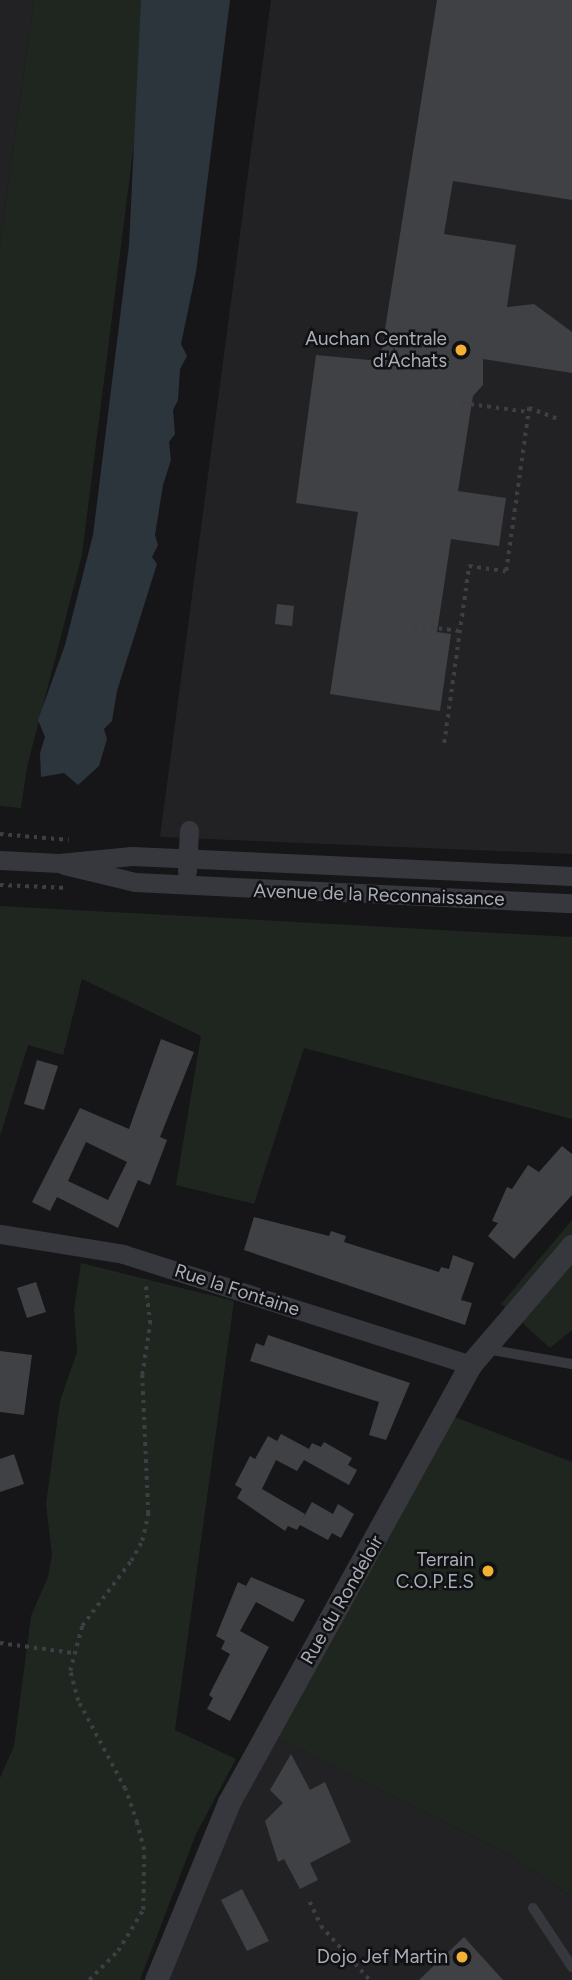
<!DOCTYPE html>
<html>
<head>
<meta charset="utf-8">
<style>
	body { margin:0 }
	#map { position:relative; width:572px; height:1980px; overflow:hidden; background:#161618; font-family:Figtree,sans-serif }
	div>[style] { position:absolute }
	[style*='--x'] { left:calc(var(--x)*1px); top:calc(var(--y)*1px); width:calc(var(--w)*1px); rotate:calc(var(--a)*1deg) }
	.built>* { inset:0; background:#222225 }
	.green>* { inset:0; background:#1e261f }
	.water>* { inset:0; background:#2c353c }
	.building>* { inset:0; background:#404145 }
	.path>* { height:3.5px; margin-top:-1.75px; transform-origin:0; background:repeating-linear-gradient(90deg,#3d3f44 0 3.5px,transparent 0 8.5px) }
	.service>* { height:10px; margin:-5px; padding:0 5px; transform-origin:5px; border-radius:5px; background:#37383d }
	.minor>* { height:19px; margin:-9.5px; padding:0 9.5px; transform-origin:9.5px; border-radius:9.5px; background:#37383d }
	.tertiary>* { height:23px; margin:-11.5px; padding:0 11.5px; transform-origin:11.5px; border-radius:11.5px; background:#37383d }
	.dots>* { width:19px; height:19px; translate:-50% -50%; box-sizing:border-box; border:4px solid #111113; border-radius:50% }
	span { translate:-50% -50%; white-space:nowrap; text-align:center; line-height:1.15; -webkit-text-stroke:5px #111113; paint-order:stroke }
	.poi-label { font-size:19px; color:#a8adb8 }
	.right { translate:-100% -50%; text-align:right }
	.street-label { font-size:19px; color:#a8adb8 }
</style>
</head>
<body>
<div id="map">
	<div class="built">
		<div style="clip-path:polygon(0 0,34px 0,0 244px)"></div>
		<div style="clip-path:polygon(271px 0,572px 0,572px 854px,160px 837px)"></div>
		<div style="clip-path:polygon(272px 1734px,506px 1853px,572px 1897px,572px 1980px,166px 1980px,210px 1861px)"></div>
	</div>
	<div class="green">
		<div style="clip-path:polygon(34px 0,152px 0,82px 555px,27px 767px,21px 808px,0 806px,0 244px)"></div>
		<div style="clip-path:polygon(0 906px,572px 937px,572px 1119px,304px 1048px,254px 1204px,176px 1185px,201px 1036px,82px 979px,63px 1055px,28px 1045px,0 1136px)"></div>
		<div style="clip-path:polygon(572px 1220px,572px 1330px,550px 1348px,501px 1304px)"></div>
		<div style="clip-path:polygon(81px 1263px,234px 1301px,175px 1730px,236px 1759px,196px 1834px,140px 1980px,0 1980px,0 1778px,14px 1746px,31px 1616px,48px 1577px,52px 1555px,46px 1504px,60px 1401px,77px 1352px,74px 1310px)"></div>
		<div style="clip-path:polygon(434px 1409px,572px 1462px,572px 1897px,506px 1853px,272px 1734px)"></div>
	</div>
	<div class="water">
		<div style="clip-path:polygon(141px 0,230px 0,196px 272px,181px 344px,187px 356px,180px 369px,178px 400px,173px 410px,175px 434px,169px 442px,171px 460px,163px 485px,155px 535px,158px 545px,152px 557px,157px 564px,117px 691px,112px 721px,104px 729px,107px 739px,99px 766px,78px 785px,64px 773px,41px 777px,40px 753px,45px 737px,38px 720px,65px 645px,93px 535px,129px 245px)"></div>
	</div>
	<div class="building">
		<div style="clip-path:polygon(437px 0,572px 0,572px 200px,453px 181px,444px 234px,516px 245px,507px 307px,534px 304px,572px 332px,572px 373px,483px 359px,483px 385px,473px 396px,458px 491px,506px 498px,499px 546px,451px 539px,437px 632px,451px 634px,440px 711px,330px 694px,358px 512px,296px 503px,316px 355px,380px 361px)"></div>
		<div style="clip-path:polygon(277px 604px,294px 606px,292px 626px,275px 624px)"></div>
		<div style="clip-path:polygon(evenodd,161px 1039px,194px 1052px,160px 1137px,167px 1140px,150px 1185px,138px 1180px,118px 1228px,57px 1197px,50px 1211px,32px 1202px,80px 1108px,129px 1129px,161px 1039px,86px 1142px,127px 1162px,108px 1200px,68px 1181px,86px 1142px)"></div>
		<div style="clip-path:polygon(37px 1060px,58px 1066px,44px 1110px,24px 1104px)"></div>
		<div style="clip-path:polygon(562px 1146px,572px 1154px,572px 1195px,514px 1259px,488px 1236px,498px 1223px,492px 1221px,507px 1187px,512px 1189px,528px 1165px,539px 1172px)"></div>
		<div style="clip-path:polygon(254px 1217px,329px 1236px,331px 1231px,346px 1236px,344px 1242px,439px 1272px,441px 1267px,449px 1269px,453px 1255px,474px 1263px,461px 1300px,472px 1303px,465px 1325px,244px 1250px)"></div>
		<div style="clip-path:polygon(36px 1282px,46px 1312px,27px 1318px,17px 1288px)"></div>
		<div style="clip-path:polygon(268px 1335px,410px 1383px,386px 1440px,369px 1435px,379px 1402px,250px 1361px,256px 1343px,264px 1346px)"></div>
		<div style="clip-path:polygon(0 1351px,32px 1355px,24px 1415px,0 1412px)"></div>
		<div style="clip-path:polygon(281px 1434px,309px 1449px,312px 1443px,321px 1447px,324px 1442px,352px 1458px,348px 1465px,357px 1470px,349px 1485px,304px 1460px,297px 1471px,276px 1460px,262px 1489px,305px 1514px,302px 1520px,312px 1502px,333px 1514px,338px 1504px,354px 1514px,341px 1538px,332px 1533px,328px 1540px,300px 1525px,297px 1530px,288px 1526px,285px 1531px,237px 1498px,242px 1489px,235px 1485px,250px 1456px,255px 1459px,268px 1436px,277px 1441px)"></div>
		<div style="clip-path:polygon(14px 1454px,24px 1484px,0 1492px,0 1459px)"></div>
		<div style="clip-path:polygon(251px 1577px,305px 1600px,293px 1622px,256px 1602px,240px 1631px,269px 1647px,230px 1721px,207px 1709px,213px 1698px,209px 1695px,230px 1654px,221px 1649px,225px 1641px,216px 1636px,238px 1582px,246px 1586px)"></div>
		<div style="clip-path:polygon(291px 1754px,310px 1790px,325px 1782px,351px 1842px,310px 1863px,318px 1880px,300px 1889px,284px 1859px,278px 1862px,265px 1821px,283px 1803px,270px 1790px)"></div>
		<div style="clip-path:polygon(242px 1889px,269px 1941px,247px 1951px,221px 1900px)"></div>
		<div style="clip-path:polygon(464px 1937px,503px 1980px,419px 1980px)"></div>
	</div>
	<div class="path">
		<div style="--x:462;--y:403;--w:68;--a:7.7"></div>
		<div style="--x:405;--y:624;--w:55;--a:7.3"></div>
		<div style="--x:444;--y:743;--w:179;--a:-82"></div>
		<div style="--x:469;--y:566;--w:37;--a:8"></div>
		<div style="--x:506;--y:571;--w:165;--a:-82"></div>
		<div style="--x:529;--y:408;--w:30;--a:21"></div>
		<div style="--x:0;--y:834;--w:69;--a:5"></div>
		<div style="--x:0;--y:885;--w:68;--a:2.5"></div>
		<div style="--x:0;--y:1643;--w:74;--a:7.8"></div>
		<div style="--x:310;--y:1902;--w:26;--a:65"></div>
		<div style="--x:321;--y:1926;--w:73;--a:47.8"></div>
		<div style="--x:89;--y:1980;--w:41;--a:-45"></div>
		<div style="--x:118;--y:1951;--w:48;--a:-58.6"></div>
		<div style="--x:143;--y:1910;--w:60;--a:-89"></div>
		<div style="--x:144;--y:1850;--w:28;--a:-105"></div>
		<div style="--x:137;--y:1823;--w:36;--a:-109"></div>
		<div style="--x:125;--y:1789;--w:100;--a:-118.1"></div>
		<div style="--x:78;--y:1701;--w:31;--a:-105"></div>
		<div style="--x:70;--y:1671;--w:47;--a:-75.1"></div>
		<div style="--x:82;--y:1626;--w:81;--a:-53"></div>
		<div style="--x:131;--y:1561;--w:23;--a:-61"></div>
		<div style="--x:142;--y:1541;--w:28;--a:-77"></div>
		<div style="--x:148;--y:1514;--w:139;--a:-92.5"></div>
		<div style="--x:142;--y:1375;--w:52;--a:-81.1"></div>
		<div style="--x:150;--y:1324;--w:42;--a:-96.8"></div>
	</div>
	<div class="service">
		<div style="--x:486;--y:1349;--w:87;--a:9.9"></div>
		<div style="--x:533;--y:1908;--w:71;--a:56.5"></div>
	</div>
	<div class="minor">
		<div style="--x:0;--y:860;--w:59;--a:2.9"></div>
		<div style="--x:59;--y:863;--w:73;--a:-5.5"></div>
		<div style="--x:132;--y:856;--w:440;--a:2.6"></div>
		<div style="--x:64;--y:865;--w:73;--a:13.5"></div>
		<div style="--x:135;--y:882;--w:438;--a:2.8"></div>
		<div style="--x:187;--y:871;--w:41;--a:-87.2"></div>
		<div style="--x:0;--y:1234;--w:125;--a:9.2"></div>
		<div style="--x:123;--y:1254;--w:364;--a:17.7"></div>
	</div>
	<div class="tertiary">
		<div style="--x:156;--y:1980;--w:192;--a:-67.7"></div>
		<div style="--x:229;--y:1802;--w:499;--a:-61.1"></div>
		<div style="--x:470;--y:1365;--w:157;--a:-49.4"></div>
	</div>
	<div class="dots">
		<div style="left:461px;top:350px;background:#f2b134"></div>
		<div style="left:488px;top:1571px;background:#f2b134"></div>
		<div style="left:462px;top:1957px;background:#f2b134"></div>
	</div>
	<div class="poi-label">
		<span class="right" style="left:447px;top:350px">Auchan Centrale<br>d'Achats</span>
		<span class="right" style="left:474px;top:1571px">Terrain<br>C.O.P.E.S</span>
		<span class="right" style="left:448px;top:1957px">Dojo Jef Martin</span>
	</div>
	<div class="street-label">
		<span style="left:379px;top:895px;rotate:2deg">Avenue de la Reconnaissance</span>
		<span style="left:237px;top:1290px;rotate:18deg">Rue la Fontaine</span>
		<span style="left:342px;top:1600px;rotate:-60deg">Rue du Rondeloir</span>
	</div>
</div>
</body>
</html>
